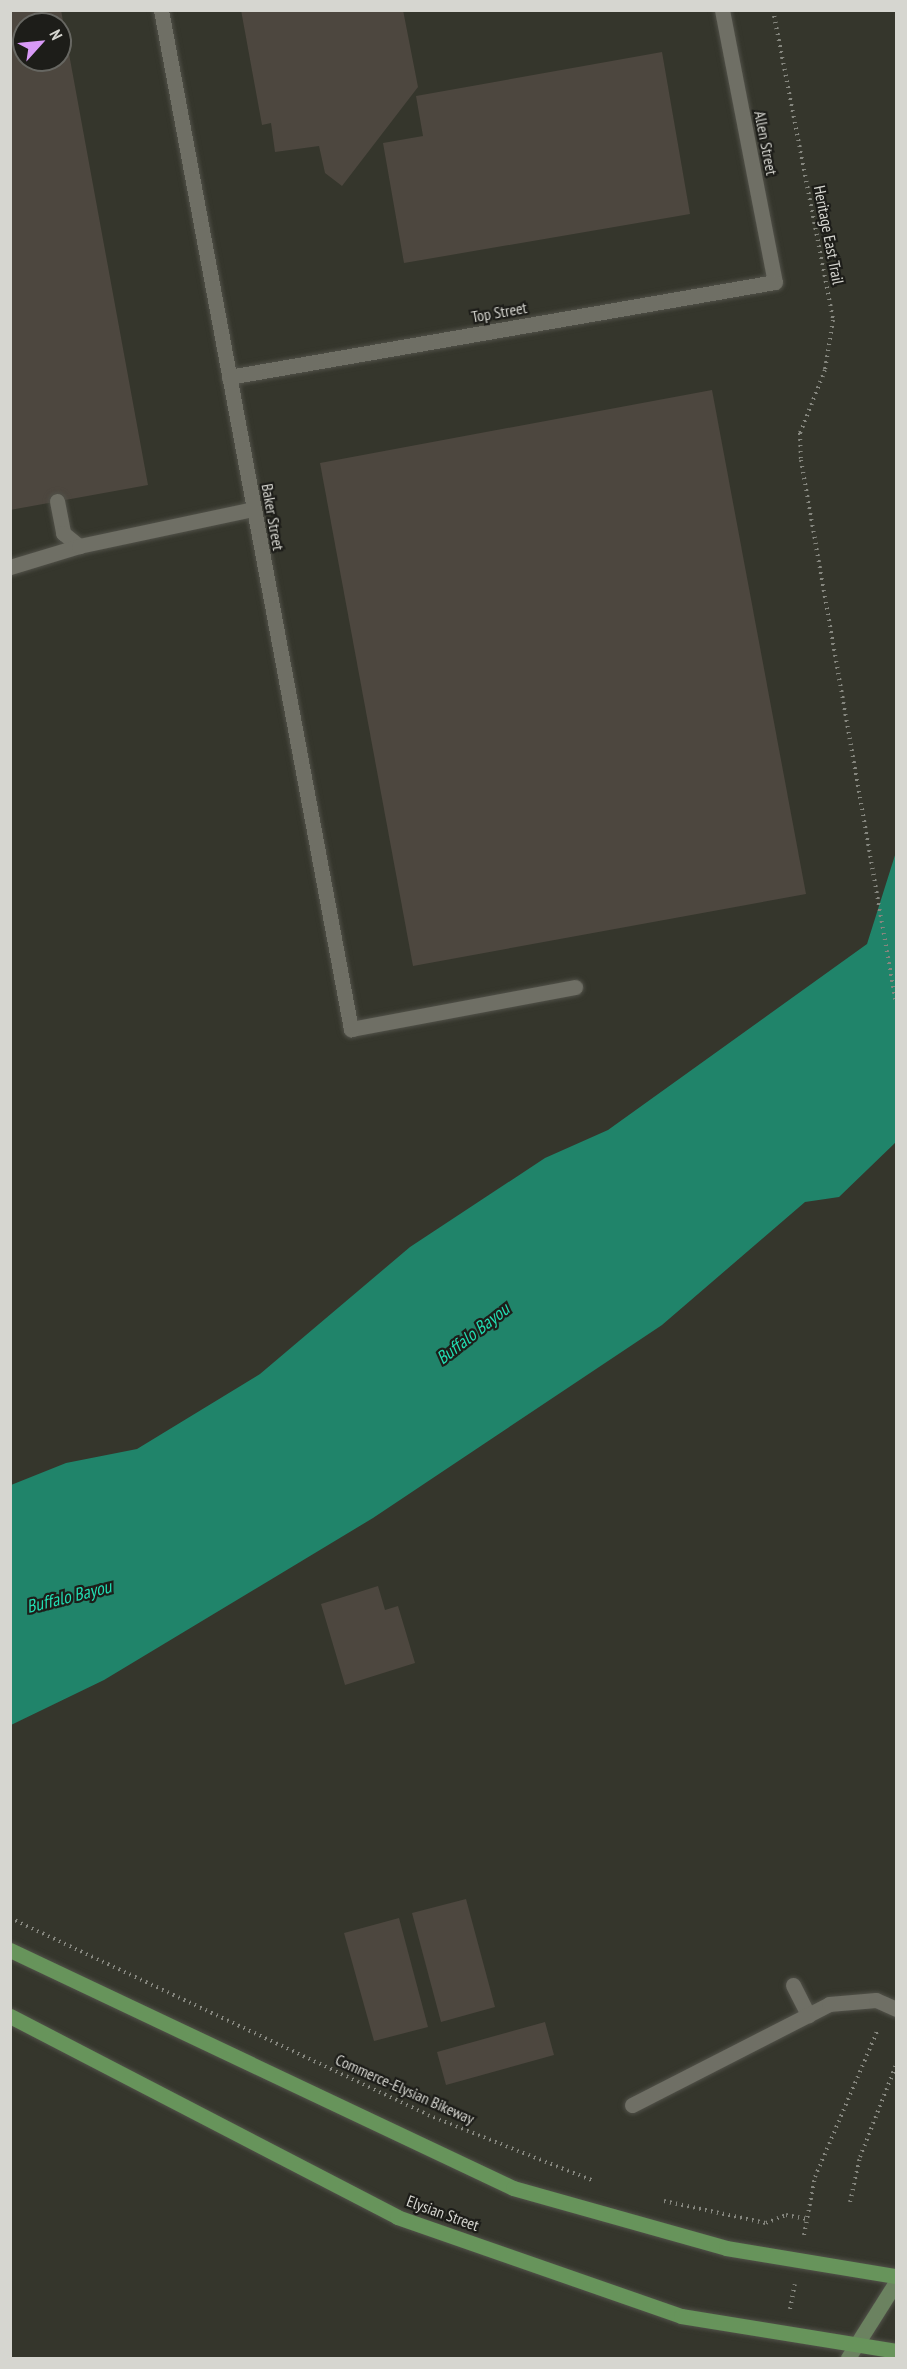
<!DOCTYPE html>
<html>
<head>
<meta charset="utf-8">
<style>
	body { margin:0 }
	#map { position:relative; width:907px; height:2369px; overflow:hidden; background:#35362c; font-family:"PT Sans Narrow",sans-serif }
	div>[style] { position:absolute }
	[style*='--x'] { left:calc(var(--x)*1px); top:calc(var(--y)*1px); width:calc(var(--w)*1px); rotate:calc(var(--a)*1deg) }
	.water>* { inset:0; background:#20846a }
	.building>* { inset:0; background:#4d473f }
	.path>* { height:4px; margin-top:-2px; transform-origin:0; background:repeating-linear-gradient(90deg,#85867e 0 1.5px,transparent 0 6px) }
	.roads { filter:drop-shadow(0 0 2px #515149) drop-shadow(0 0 2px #515149) }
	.service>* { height:15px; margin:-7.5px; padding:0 7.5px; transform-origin:7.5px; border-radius:7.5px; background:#6f6f65 }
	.minor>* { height:15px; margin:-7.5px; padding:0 7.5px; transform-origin:7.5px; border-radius:7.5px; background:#6f6f65 }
	.secondary>* { height:15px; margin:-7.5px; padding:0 7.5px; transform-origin:7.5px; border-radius:7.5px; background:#6b8260 }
	.primary>* { height:15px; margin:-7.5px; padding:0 7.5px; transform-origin:7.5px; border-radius:7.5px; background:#67945b }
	span { translate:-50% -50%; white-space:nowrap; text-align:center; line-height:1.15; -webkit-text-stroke:4.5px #1d1d19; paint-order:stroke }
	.street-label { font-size:16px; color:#d6d6d0 }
	.water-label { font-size:18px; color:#22deb3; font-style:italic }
	.frame { position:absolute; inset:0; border:12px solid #d6d6d0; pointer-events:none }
	.north { position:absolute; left:12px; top:12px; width:60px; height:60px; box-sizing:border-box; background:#1d1d19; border:2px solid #676762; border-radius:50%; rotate:63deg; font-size:16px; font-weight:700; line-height:24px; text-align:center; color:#d6d6d0 }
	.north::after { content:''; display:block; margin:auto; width:21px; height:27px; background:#d99af7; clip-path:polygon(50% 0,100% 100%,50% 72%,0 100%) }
</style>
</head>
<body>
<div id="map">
	<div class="water">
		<div style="clip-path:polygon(896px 852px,896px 1142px,839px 1197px,805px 1202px,662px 1325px,373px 1518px,104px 1680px,11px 1725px,11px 1485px,66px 1463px,137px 1449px,260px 1374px,410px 1247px,545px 1158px,608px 1130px,867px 944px)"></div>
	</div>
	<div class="building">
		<div style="clip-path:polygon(evenodd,10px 10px,61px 10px,148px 485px,10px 510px,10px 10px,24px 24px,60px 24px,60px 60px,24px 60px,24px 24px)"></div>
		<div style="clip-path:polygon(241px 10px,403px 10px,418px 87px,342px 186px,325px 173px,319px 146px,275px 152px,271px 123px,262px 125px)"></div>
		<div style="clip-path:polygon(662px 52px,690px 214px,404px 263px,383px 143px,423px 136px,416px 96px)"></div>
		<div style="clip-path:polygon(712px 390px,806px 894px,413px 966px,320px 463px)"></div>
		<div style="clip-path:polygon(378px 1586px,385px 1610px,398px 1606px,415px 1663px,345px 1685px,321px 1604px)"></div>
		<div style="clip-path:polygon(466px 1899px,495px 2007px,441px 2022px,412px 1913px)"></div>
		<div style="clip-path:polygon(399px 1918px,428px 2027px,374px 2041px,344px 1933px)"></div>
		<div style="clip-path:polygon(545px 2022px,554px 2055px,446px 2085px,437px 2052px)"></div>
	</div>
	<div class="path">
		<div style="--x:773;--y:10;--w:316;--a:79"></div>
		<div style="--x:833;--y:320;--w:51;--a:99.1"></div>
		<div style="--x:825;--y:370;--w:68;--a:111.6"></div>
		<div style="--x:800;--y:433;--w:27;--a:88"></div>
		<div style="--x:801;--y:460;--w:551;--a:80.08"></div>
		<div style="--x:10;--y:1918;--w:462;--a:25.2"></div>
		<div style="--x:428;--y:2115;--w:179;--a:21.7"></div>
		<div style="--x:664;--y:2201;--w:104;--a:12.2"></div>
		<div style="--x:766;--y:2223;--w:22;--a:-22"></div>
		<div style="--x:786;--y:2215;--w:20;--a:11"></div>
		<div style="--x:850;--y:2202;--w:46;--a:-77.5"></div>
		<div style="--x:860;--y:2157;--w:99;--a:-68.6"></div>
		<div style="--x:804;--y:2235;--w:59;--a:-79.3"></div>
		<div style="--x:815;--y:2177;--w:161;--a:-66.9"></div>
		<div style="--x:790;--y:2309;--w:25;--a:-79"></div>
	</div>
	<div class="roads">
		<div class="service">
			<div style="--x:722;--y:10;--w:277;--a:79"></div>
			<div style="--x:57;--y:501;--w:33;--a:79"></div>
			<div style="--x:63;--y:533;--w:21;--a:39"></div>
			<div style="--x:10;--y:567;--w:72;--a:-16.9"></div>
			<div style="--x:79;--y:546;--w:178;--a:-12"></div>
			<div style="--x:351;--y:1029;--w:228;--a:-10.6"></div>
			<div style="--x:793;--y:1985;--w:34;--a:63"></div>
			<div style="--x:632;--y:2105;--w:221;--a:-27.1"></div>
			<div style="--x:829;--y:2004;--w:47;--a:-4.9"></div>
			<div style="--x:876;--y:2000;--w:22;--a:24"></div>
		</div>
		<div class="minor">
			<div style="--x:161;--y:10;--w:1037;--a:79.44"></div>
			<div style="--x:229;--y:377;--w:554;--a:-9.87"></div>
		</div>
		<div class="secondary">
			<div style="--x:848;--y:2358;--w:90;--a:-57.7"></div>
		</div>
		<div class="primary">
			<div style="--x:10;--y:1950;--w:556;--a:25.32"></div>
			<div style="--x:513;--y:2188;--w:221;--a:15.7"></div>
			<div style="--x:726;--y:2248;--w:172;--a:9.4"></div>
			<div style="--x:10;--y:2016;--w:436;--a:27.4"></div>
			<div style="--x:397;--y:2217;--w:301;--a:19.2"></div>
			<div style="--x:681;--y:2316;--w:218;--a:9.2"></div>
		</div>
	</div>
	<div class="street-label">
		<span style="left:766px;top:143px;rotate:79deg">Allen Street</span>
		<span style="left:829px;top:235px;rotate:79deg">Heritage East Trail</span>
		<span style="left:499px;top:312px;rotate:-10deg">Top Street</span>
		<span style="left:273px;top:517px;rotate:80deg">Baker Street</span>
		<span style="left:405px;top:2089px;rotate:24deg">Commerce-Elysian Bikeway</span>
		<span style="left:443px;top:2213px;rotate:20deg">Elysian Street</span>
	</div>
	<div class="water-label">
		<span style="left:473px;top:1334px;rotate:-38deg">Buffalo Bayou</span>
		<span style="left:69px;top:1597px;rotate:-14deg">Buffalo Bayou</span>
	</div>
	<div class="frame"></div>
	<div class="north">N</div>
</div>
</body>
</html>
